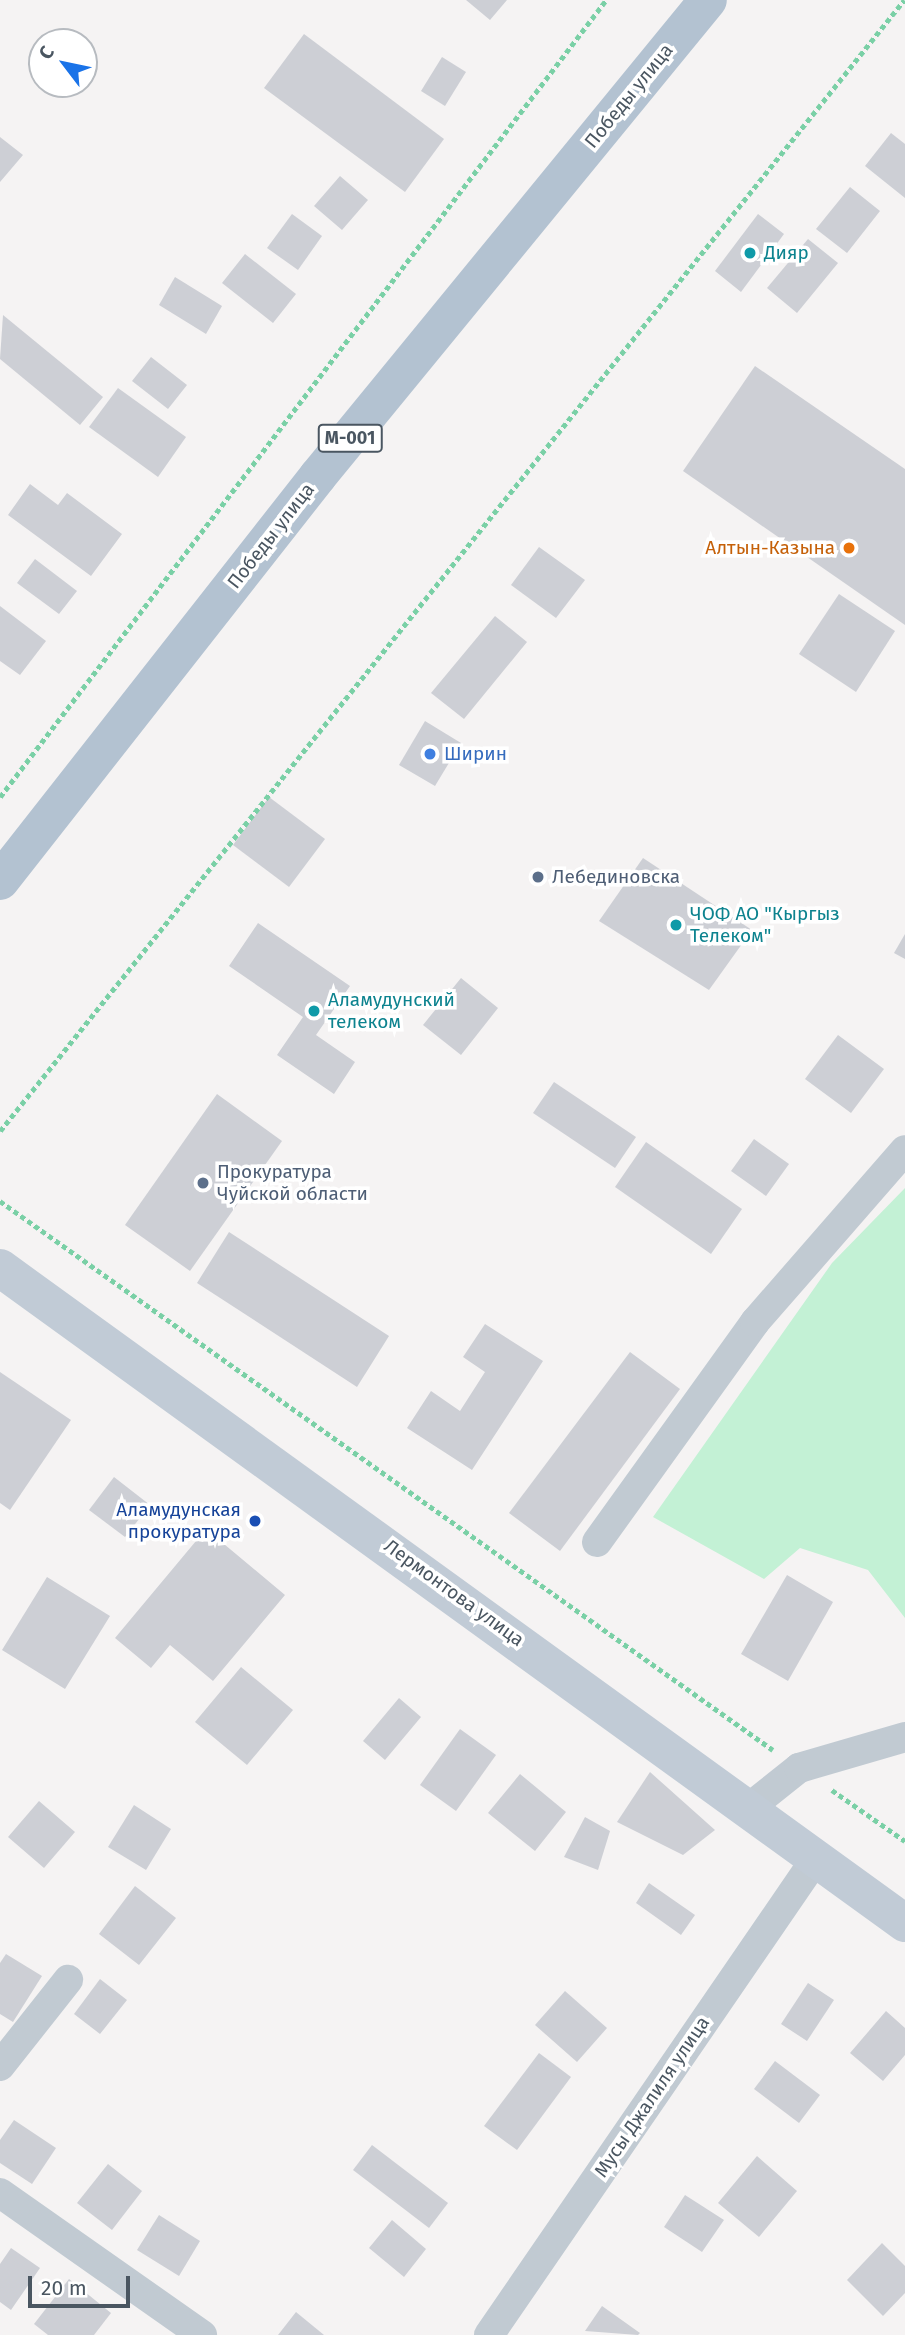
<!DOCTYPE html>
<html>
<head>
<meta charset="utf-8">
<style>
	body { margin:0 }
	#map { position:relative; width:905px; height:2335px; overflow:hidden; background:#f5f3f3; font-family:"Fira Sans",sans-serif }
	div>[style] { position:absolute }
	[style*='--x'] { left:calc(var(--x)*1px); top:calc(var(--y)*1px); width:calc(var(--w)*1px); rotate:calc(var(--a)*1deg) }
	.green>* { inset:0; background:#c3f1d5 }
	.building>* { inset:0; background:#cdcfd5 }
	.path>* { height:4.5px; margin-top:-2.25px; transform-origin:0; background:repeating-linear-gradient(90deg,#7ad0a6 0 5px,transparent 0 8.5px) }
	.minor>* { height:30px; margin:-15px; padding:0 15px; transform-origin:15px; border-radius:15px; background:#c1cad2 }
	.secondary>* { height:38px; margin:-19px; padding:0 19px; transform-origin:19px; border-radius:19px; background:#c1cbd6 }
	.primary>* { height:38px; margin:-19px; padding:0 19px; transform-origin:19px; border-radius:19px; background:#b3c2d1 }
	.dots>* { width:19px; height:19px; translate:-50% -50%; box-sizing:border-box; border:4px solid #fff; border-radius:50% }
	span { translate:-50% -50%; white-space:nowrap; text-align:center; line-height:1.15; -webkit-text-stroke:7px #fff; paint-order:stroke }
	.shield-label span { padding:2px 5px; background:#fff; border:2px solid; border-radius:5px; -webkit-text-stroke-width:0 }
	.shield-label { font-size:18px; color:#4a5661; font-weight:700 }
	.street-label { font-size:19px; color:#4a5661 }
	.culture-label { font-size:19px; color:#0d838f }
	.left { translate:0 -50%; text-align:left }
	.food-label { font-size:19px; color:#c56008 }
	.right { translate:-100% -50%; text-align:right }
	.shop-label { font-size:19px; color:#366cbe }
	.service-label { font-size:19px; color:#4e5e75 }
	.transit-label { font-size:19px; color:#164399 }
	.north { position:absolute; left:28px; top:28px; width:70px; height:70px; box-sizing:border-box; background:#fff; border:2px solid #b7bbc0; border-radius:50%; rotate:302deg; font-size:19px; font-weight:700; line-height:28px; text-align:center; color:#4a5661 }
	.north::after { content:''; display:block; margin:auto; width:24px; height:32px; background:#1a73e8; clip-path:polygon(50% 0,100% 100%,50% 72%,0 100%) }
	.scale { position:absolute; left:28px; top:2276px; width:102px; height:32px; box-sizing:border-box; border:4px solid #4a5661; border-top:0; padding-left:9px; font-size:21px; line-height:24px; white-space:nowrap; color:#4a5661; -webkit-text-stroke:5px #fff; paint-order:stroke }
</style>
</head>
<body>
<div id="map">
	<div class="green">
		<div style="clip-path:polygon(905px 1188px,905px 1618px,868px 1570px,800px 1548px,764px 1579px,653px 1517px,832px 1263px)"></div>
	</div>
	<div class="building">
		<div style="clip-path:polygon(466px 0,507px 0,490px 20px)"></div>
		<div style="clip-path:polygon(304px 34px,444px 139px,405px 192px,264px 88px)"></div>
		<div style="clip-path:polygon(442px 57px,466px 72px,445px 106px,421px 91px)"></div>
		<div style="clip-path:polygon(891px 133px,905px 144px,905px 198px,865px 166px)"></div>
		<div style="clip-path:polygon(0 137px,23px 155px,0 182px)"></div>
		<div style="clip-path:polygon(340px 176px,368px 200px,342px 230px,314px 206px)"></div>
		<div style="clip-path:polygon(850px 187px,880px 211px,847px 253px,816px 229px)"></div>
		<div style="clip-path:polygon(292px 214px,322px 236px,298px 270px,267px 248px)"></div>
		<div style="clip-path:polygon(758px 214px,784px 234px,741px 292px,715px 271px)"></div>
		<div style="clip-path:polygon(808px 239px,838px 263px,797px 313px,767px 288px)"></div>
		<div style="clip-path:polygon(245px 254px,296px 294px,273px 323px,222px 283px)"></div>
		<div style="clip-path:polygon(175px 277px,222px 306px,206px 334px,159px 305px)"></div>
		<div style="clip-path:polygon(3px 315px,103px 397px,80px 425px,0 359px)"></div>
		<div style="clip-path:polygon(151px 357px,187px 385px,168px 409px,132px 381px)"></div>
		<div style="clip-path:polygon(755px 366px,905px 469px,905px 625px,683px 471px)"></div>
		<div style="clip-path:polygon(118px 388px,186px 437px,158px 477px,89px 427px)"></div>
		<div style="clip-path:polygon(30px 484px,58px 505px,67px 493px,122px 534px,91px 576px,8px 515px)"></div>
		<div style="clip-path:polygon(539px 547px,585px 580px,556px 618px,511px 585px)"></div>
		<div style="clip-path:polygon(35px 559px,77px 591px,59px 614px,17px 583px)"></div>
		<div style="clip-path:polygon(839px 594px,895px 631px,856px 692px,799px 654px)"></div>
		<div style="clip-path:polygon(0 606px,46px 641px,20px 675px,0 661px)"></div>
		<div style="clip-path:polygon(495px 616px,527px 642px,464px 719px,431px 693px)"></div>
		<div style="clip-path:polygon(425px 721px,461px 743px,435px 786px,399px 765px)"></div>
		<div style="clip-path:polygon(269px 797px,325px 839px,289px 887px,233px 845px)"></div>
		<div style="clip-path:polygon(643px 858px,752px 930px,709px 990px,599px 921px)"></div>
		<div style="clip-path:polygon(258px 923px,350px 986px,316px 1035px,355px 1062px,334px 1094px,277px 1055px,303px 1017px,229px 966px)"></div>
		<div style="clip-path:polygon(905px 934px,905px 959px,894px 953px)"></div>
		<div style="clip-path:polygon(461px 978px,498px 1008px,461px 1055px,423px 1025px)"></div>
		<div style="clip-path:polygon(838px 1035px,884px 1069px,851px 1113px,805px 1079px)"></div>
		<div style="clip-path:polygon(554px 1082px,636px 1137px,615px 1168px,533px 1113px)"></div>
		<div style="clip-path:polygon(217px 1094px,282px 1141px,190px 1271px,125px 1225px)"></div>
		<div style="clip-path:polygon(754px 1139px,789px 1164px,766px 1196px,731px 1171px)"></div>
		<div style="clip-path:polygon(646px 1142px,742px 1209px,711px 1254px,615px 1187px)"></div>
		<div style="clip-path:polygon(229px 1232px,389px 1336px,357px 1387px,197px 1283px)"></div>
		<div style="clip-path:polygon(485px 1324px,543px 1361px,472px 1470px,407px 1428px,431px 1391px,460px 1411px,485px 1372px,463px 1357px)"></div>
		<div style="clip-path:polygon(630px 1352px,680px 1389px,560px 1551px,509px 1513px)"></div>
		<div style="clip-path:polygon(0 1372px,71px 1420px,10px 1510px,0 1503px)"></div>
		<div style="clip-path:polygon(114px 1477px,150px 1505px,125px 1537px,89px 1510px)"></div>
		<div style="clip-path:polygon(206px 1529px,285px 1595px,213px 1681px,170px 1645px,151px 1668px,115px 1638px)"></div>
		<div style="clip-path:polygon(787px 1575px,833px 1602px,788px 1681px,741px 1654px)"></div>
		<div style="clip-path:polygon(47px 1577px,110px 1616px,65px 1689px,2px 1650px)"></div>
		<div style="clip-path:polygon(241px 1667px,293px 1710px,247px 1765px,195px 1722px)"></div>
		<div style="clip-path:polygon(399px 1698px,421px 1717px,385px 1760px,363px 1741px)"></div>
		<div style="clip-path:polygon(460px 1729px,496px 1755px,456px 1811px,420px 1785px)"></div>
		<div style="clip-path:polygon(650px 1772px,715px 1830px,683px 1855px,617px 1822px)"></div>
		<div style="clip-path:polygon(520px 1774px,566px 1812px,535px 1851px,488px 1813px)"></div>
		<div style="clip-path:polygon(39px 1801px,75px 1832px,44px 1868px,8px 1837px)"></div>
		<div style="clip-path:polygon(134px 1805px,171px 1829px,146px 1870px,108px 1847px)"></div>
		<div style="clip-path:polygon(585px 1817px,610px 1831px,598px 1870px,564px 1857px)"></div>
		<div style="clip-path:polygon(649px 1883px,695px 1915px,681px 1935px,636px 1903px)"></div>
		<div style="clip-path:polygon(135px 1886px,176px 1918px,139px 1965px,99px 1934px)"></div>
		<div style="clip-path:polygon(6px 1954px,42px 1976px,13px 2022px,0 2014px,0 1963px)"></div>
		<div style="clip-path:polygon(100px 1979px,127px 2000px,100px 2034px,74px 2014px)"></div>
		<div style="clip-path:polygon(808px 1983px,834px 2000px,807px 2041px,781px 2024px)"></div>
		<div style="clip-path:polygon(565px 1991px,607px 2028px,577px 2062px,535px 2025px)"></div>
		<div style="clip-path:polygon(886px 2011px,905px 2028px,905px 2055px,883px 2081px,850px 2053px)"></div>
		<div style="clip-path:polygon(539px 2053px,571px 2077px,517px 2150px,484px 2126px)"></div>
		<div style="clip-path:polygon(775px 2061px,820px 2095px,799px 2123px,754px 2089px)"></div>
		<div style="clip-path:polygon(14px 2120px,56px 2148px,32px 2184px,0 2163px,0 2140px)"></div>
		<div style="clip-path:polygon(372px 2145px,448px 2203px,429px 2228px,353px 2170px)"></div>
		<div style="clip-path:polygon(757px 2156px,797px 2191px,759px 2237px,718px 2203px)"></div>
		<div style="clip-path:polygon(108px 2164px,142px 2191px,112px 2230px,77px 2203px)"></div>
		<div style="clip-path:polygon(685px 2195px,724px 2220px,702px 2252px,664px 2227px)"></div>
		<div style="clip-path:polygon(159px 2215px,200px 2241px,179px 2276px,137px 2250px)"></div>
		<div style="clip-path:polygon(392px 2220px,426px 2249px,404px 2277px,369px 2248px)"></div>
		<div style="clip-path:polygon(882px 2243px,905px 2266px,905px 2293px,883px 2316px,847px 2280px)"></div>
		<div style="clip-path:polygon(11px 2248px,40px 2268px,11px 2310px,0 2302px,0 2264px)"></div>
		<div style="clip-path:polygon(69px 2279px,111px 2313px,94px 2335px,48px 2335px,34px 2324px)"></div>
		<div style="clip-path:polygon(602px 2306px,640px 2333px,638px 2335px,585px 2331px)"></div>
		<div style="clip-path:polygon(296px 2312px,324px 2335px,278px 2335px)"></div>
	</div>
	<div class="path">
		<div style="--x:0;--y:797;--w:1001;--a:-52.75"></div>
		<div style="--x:0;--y:1131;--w:1448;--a:-51.36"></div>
		<div style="--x:0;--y:1201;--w:948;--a:35.38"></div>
		<div style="--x:832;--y:1790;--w:89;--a:34.9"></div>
	</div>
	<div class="minor">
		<div style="--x:597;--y:1542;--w:271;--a:-54.3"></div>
		<div style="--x:755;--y:1322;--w:228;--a:-48.9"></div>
		<div style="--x:745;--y:1811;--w:69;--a:-38.5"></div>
		<div style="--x:799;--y:1768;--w:110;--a:-16.3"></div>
		<div style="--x:0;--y:2066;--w:110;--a:-51.7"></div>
		<div style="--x:0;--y:2193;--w:247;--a:35.1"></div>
		<div style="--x:489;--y:2335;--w:576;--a:-55.54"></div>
	</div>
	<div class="secondary">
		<div style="--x:0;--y:1268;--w:1117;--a:35.9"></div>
	</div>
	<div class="primary">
		<div style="--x:0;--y:881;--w:515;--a:-51.86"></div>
		<div style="--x:318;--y:476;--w:615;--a:-50.67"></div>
	</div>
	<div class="dots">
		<div style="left:750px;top:253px;background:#0f9aa8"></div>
		<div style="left:849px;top:548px;background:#e8710a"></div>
		<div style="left:430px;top:754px;background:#3f7fe0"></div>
		<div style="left:538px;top:877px;background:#5c6f8a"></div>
		<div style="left:676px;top:925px;background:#0f9aa8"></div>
		<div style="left:314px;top:1011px;background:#0f9aa8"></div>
		<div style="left:203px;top:1183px;background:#5c6f8a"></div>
		<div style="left:255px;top:1521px;background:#1a4fb4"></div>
	</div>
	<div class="shield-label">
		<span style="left:350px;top:438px">М-001</span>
	</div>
	<div class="street-label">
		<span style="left:629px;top:96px;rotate:-51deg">Победы улица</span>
		<span style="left:271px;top:536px;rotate:-52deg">Победы улица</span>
		<span style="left:454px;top:1593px;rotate:36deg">Лермонтова улица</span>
		<span style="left:652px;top:2097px;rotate:-56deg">Мусы Джалиля улица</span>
	</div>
	<div class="culture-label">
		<span class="left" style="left:764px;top:253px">Дияр</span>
		<span class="left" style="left:690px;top:925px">ЧОФ АО "Кыргыз<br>Телеком"</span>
		<span class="left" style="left:328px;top:1011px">Аламудунский<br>телеком</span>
	</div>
	<div class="food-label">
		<span class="right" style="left:835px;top:548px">Алтын-Казына</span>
	</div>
	<div class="shop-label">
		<span class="left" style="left:444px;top:754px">Ширин</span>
	</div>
	<div class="service-label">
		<span class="left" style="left:552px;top:877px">Лебединовска</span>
		<span class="left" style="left:217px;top:1183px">Прокуратура<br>Чуйской области</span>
	</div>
	<div class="transit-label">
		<span class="right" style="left:241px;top:1521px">Аламудунская<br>прокуратура</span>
	</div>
	<div class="north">С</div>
	<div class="scale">20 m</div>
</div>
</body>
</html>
